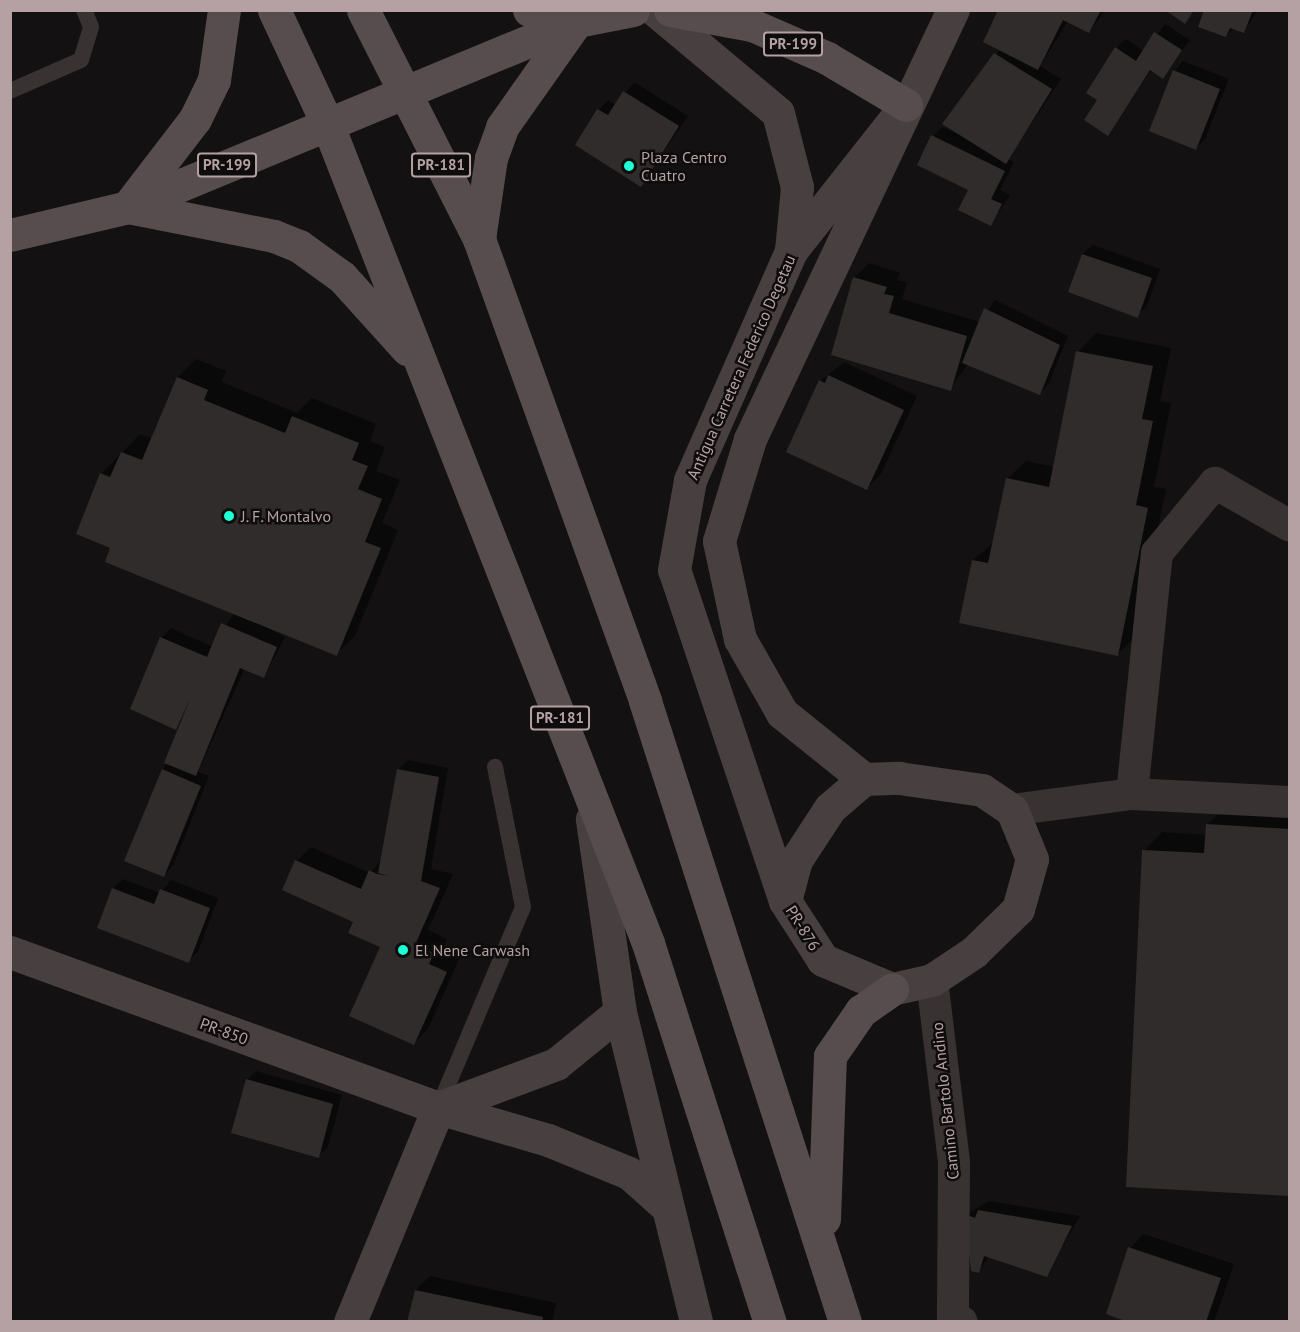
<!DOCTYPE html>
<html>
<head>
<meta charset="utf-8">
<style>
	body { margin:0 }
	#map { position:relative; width:1300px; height:1332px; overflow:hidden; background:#131111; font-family:"PT Sans",sans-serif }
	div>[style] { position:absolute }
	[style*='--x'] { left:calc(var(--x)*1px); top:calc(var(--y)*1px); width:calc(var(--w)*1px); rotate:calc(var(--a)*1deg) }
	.shadow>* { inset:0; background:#0007 }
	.building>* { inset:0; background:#302c2c }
	.lane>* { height:16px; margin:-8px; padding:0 8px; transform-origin:8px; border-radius:8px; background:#383232 }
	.street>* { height:32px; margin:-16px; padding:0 16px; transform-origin:16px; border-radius:16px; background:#383232 }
	.secondary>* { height:33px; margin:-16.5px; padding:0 16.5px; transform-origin:16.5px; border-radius:16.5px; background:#483f40 }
	.primary>* { height:33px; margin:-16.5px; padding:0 16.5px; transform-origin:16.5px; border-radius:16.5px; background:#574d4e }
	.dots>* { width:16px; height:16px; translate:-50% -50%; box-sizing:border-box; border:3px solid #0e0c0c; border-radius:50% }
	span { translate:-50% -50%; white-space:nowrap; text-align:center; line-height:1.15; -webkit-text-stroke:5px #0e0c0c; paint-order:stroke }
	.shield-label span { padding:2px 4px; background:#0e0c0c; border:2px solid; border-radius:4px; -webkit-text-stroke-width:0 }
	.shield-label { font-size:15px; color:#b5a1a4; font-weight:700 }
	.poi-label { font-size:16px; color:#b5a1a4 }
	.left { translate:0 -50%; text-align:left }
	.street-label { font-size:16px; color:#b5a1a4 }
	.frame { position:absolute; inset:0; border:12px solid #b5a1a4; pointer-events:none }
</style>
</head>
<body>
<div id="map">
	<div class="shadow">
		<div style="clip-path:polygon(1000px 10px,1106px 10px,1089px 32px,1068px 21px,1040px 66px,1061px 79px,1008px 159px,1014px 162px,1000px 190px,1010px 195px,991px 224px,933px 136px,942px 127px,955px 133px,944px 124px,1000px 49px)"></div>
		<div style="clip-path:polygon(1206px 10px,1258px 10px,1244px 32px,1234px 28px,1226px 36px)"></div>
		<div style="clip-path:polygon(1165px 24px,1190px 40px,1163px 77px,1152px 69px,1108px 134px,1099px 100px,1116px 48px,1126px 39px,1144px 51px)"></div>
		<div style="clip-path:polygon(1183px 61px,1229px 79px,1205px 139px,1196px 148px,1174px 71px)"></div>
		<div style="clip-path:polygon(634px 82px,688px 116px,641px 185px,577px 144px,599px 110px,608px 100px,616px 105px)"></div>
		<div style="clip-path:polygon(1093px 245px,1160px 269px,1147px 306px,1137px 316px,1069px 292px,1083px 254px)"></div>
		<div style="clip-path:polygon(869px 263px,900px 273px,897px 280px,907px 282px,902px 299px,980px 322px,995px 300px,1068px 336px,1049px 383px,1040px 393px,968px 364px,950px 389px,854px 278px)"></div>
		<div style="clip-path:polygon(1096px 333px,1171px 348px,1160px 401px,1171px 403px,1154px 487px,1166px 489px,1136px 636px,1118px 654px,973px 560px,994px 542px,1007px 479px,1026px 461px,1055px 467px,1078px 352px)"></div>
		<div style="clip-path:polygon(196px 359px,226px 371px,222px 382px,297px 413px,312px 398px,376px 424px,370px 441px,385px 447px,376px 471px,400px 480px,382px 523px,398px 530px,355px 636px,336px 654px,250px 619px,285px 637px,264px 677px,245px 668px,198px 772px,209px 776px,173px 866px,164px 875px,163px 770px,183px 721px,176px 728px,161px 638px,171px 628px,213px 647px,234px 613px,112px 548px,101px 474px,140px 434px,153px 439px,178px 377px)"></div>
		<div style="clip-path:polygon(844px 362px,917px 396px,881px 474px,867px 488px,820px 381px)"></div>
		<div style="clip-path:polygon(408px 760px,448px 768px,431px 869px,453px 874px,428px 930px,447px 939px,442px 950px,460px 957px,428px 1029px,413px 1044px,382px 946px,297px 861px,311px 847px,370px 873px,382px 859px,398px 770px)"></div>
		<div style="clip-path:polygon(1226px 806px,1290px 810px,1290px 1195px,1144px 851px,1162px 832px,1207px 835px,1207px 825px)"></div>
		<div style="clip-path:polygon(123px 879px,160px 893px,171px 880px,218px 898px,198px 952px,188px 961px,113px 889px)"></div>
		<div style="clip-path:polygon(256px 1071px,342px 1095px,328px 1147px,318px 1156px,247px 1080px)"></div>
		<div style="clip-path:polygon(989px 1201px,1080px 1216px,1046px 1275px,989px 1257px,978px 1271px,966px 1215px)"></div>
		<div style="clip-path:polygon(1144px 1234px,1234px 1264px,1214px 1322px,1133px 1322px,1130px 1248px)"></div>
		<div style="clip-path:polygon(430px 1276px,556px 1303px,552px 1322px,409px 1322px,416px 1290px)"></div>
	</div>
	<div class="building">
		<div style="clip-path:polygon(998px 10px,1101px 10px,1089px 33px,1063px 20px,1038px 70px,983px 42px)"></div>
		<div style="clip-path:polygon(1165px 10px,1194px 10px,1185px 24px)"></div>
		<div style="clip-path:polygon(1204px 10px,1253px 10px,1244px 33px,1230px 28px,1226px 37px,1198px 27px)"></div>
		<div style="clip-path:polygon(1154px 32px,1182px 50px,1163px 79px,1150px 70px,1108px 136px,1084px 120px,1097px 100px,1086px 93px,1115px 47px,1136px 61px)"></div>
		<div style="clip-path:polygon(994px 53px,1052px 89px,1006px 164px,942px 124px)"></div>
		<div style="clip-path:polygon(1173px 70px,1220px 89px,1196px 150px,1149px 131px)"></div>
		<div style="clip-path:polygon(623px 91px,679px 126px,641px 187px,575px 145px,597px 109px,608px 115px)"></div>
		<div style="clip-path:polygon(931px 135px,1005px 171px,991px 199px,1002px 204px,991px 226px,958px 210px,968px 190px,917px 165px)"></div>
		<div style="clip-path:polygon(1082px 254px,1152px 278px,1138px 318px,1068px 292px)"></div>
		<div style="clip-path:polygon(853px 277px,887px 287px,884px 294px,894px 296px,889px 313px,967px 336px,951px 391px,831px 355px)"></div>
		<div style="clip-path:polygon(984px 308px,1060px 345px,1040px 395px,962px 363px)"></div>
		<div style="clip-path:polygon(1076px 351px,1153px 366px,1142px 419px,1153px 421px,1136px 505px,1148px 508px,1118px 656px,959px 623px,972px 560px,988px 563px,1006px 478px,1049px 487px)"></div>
		<div style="clip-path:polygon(828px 375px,904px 410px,867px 490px,786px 452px,819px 380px,825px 383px)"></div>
		<div style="clip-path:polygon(177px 377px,208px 390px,204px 400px,285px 433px,292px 416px,359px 443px,352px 460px,368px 466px,358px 489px,382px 499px,365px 542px,381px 548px,337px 656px,105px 562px,110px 548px,76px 534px,100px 473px,110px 477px,121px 452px,142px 460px)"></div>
		<div style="clip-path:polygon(221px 623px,277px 647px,264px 678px,240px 668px,196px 776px,164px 763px,190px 699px,176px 730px,130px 709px,160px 637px,207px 657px)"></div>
		<div style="clip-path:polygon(162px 769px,201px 786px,164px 877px,124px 861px)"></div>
		<div style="clip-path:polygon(397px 769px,439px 777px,421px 881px,440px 888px,415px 945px,434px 953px,429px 964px,447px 972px,414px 1045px,349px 1016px,380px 947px,348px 933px,353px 922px,282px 890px,295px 860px,361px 889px,369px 870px,377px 874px,388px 876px,378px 873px)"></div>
		<div style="clip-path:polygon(1206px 824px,1290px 829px,1290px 1196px,1126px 1187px,1142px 850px,1204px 853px)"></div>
		<div style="clip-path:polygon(112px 888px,154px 904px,160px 889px,210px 908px,189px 963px,97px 928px)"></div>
		<div style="clip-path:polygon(246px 1079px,333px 1104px,319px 1158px,231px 1133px)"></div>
		<div style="clip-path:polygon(978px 1210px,1072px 1226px,1047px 1277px,984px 1256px,979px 1273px,971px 1271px,964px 1214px,975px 1218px)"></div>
		<div style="clip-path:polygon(1128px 1247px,1221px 1278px,1206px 1322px,1128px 1322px,1106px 1314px)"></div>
		<div style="clip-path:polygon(415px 1290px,543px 1317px,542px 1322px,407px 1322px)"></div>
	</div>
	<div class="lane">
		<div style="--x:10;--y:91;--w:77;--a:-23.6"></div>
		<div style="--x:81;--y:60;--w:34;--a:-73"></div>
		<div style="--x:91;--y:27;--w:18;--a:-112"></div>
		<div style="--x:439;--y:1106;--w:216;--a:-67.1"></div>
		<div style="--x:523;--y:907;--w:143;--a:-101.3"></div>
	</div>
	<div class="street">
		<div style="--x:1132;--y:794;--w:242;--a:-84.1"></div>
		<div style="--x:1157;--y:553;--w:91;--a:-50.4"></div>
		<div style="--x:1215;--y:483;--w:86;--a:29.8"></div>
		<div style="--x:1012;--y:810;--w:121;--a:-7.6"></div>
		<div style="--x:1132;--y:794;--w:158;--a:2.9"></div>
		<div style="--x:932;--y:980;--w:184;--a:83.1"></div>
		<div style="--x:954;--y:1163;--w:156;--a:90.4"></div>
		<div style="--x:953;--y:1319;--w:9;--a:18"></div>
	</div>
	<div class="secondary">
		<div style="--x:655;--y:10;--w:160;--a:39.9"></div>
		<div style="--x:778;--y:113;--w:76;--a:75.6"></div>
		<div style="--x:797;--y:187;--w:64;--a:95.4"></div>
		<div style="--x:899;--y:778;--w:84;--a:8.2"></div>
		<div style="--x:982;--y:790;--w:36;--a:34"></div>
		<div style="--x:1012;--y:810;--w:53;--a:67.8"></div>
		<div style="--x:1032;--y:859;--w:52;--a:105.6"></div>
		<div style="--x:1018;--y:909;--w:62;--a:135.7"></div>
		<div style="--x:974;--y:952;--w:50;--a:146.3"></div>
		<div style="--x:932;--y:980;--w:41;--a:167.3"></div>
		<div style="--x:892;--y:989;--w:75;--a:-157.2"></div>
		<div style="--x:823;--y:960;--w:70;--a:-122.8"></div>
		<div style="--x:785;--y:901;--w:42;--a:-75"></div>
		<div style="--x:796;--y:860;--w:62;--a:-56.8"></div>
		<div style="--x:830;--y:808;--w:45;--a:-40.5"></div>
		<div style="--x:864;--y:779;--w:35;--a:-2"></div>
		<div style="--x:864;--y:779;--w:105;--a:-141.2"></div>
		<div style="--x:782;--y:713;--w:85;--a:-119.6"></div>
		<div style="--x:740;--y:639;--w:100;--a:-102.1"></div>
		<div style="--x:719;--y:541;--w:107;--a:-73.1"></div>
		<div style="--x:750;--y:439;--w:475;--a:-64.7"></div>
		<div style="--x:785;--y:901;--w:349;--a:-108.5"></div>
		<div style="--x:674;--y:570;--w:91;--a:-79.9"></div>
		<div style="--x:690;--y:480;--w:250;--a:-66.2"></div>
		<div style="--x:791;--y:251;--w:186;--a:-51.8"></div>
		<div style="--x:10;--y:952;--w:456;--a:20"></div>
		<div style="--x:438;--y:1108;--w:115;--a:16.2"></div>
		<div style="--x:548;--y:1140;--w:87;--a:22.2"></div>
		<div style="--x:629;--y:1173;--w:51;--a:41.8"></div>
		<div style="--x:620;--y:1012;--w:319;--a:76.2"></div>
		<div style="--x:438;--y:1108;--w:126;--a:-20.4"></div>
		<div style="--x:556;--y:1064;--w:82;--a:-39.1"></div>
		<div style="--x:620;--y:1012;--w:195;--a:-98.3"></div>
		<div style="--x:350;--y:1322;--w:231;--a:-67.6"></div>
	</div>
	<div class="primary">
		<div style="--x:274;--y:10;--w:125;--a:64.9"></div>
		<div style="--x:327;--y:123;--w:881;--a:68.62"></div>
		<div style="--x:648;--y:943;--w:398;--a:72.2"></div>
		<div style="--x:363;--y:10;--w:257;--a:63.1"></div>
		<div style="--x:479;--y:239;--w:491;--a:70.2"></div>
		<div style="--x:645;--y:701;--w:652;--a:72.15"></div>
		<div style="--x:529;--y:10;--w:49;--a:12.9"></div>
		<div style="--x:670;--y:10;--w:83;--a:10.4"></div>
		<div style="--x:752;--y:25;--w:82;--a:23.7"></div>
		<div style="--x:827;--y:58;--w:92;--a:30.7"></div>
		<div style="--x:129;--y:205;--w:108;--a:-52.5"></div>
		<div style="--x:195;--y:119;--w:43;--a:-64"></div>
		<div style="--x:214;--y:80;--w:71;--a:-81.9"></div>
		<div style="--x:128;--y:207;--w:149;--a:11.2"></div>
		<div style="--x:274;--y:236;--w:27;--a:22"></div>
		<div style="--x:299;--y:246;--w:53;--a:35.8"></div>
		<div style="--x:342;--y:277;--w:98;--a:47.9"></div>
		<div style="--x:10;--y:235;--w:121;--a:-13.3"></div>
		<div style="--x:128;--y:207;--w:486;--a:-22.5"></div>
		<div style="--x:577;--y:21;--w:57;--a:-11.1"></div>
		<div style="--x:479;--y:239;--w:82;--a:-81.6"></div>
		<div style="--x:491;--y:158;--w:33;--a:-70"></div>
		<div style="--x:502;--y:127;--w:128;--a:-54.8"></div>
		<div style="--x:824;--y:1219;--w:163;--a:-87.9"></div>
		<div style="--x:830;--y:1056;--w:55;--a:-55.4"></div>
		<div style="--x:861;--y:1011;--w:38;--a:-35"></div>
	</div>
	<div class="dots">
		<div style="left:629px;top:166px;background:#1dffd4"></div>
		<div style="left:229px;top:516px;background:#1dffd4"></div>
		<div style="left:403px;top:950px;background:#1dffd4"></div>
	</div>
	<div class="shield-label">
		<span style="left:793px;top:44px">PR-199</span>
		<span style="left:227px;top:165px">PR-199</span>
		<span style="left:441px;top:165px">PR-181</span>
		<span style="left:560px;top:718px">PR-181</span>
	</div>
	<div class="poi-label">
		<span class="left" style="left:641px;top:166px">Plaza Centro<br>Cuatro</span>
		<span class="left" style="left:241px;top:516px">J. F. Montalvo</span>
		<span class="left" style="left:415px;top:950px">El Nene Carwash</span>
	</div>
	<div class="street-label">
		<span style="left:741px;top:367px;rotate:-66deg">Antigua Carretera Federico Degetau</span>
		<span style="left:803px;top:928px;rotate:58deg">PR-876</span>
		<span style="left:224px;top:1031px;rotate:20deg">PR-850</span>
		<span style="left:945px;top:1101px;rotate:-96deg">Camino Bartolo Andino</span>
	</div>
	<div class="frame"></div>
</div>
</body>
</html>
